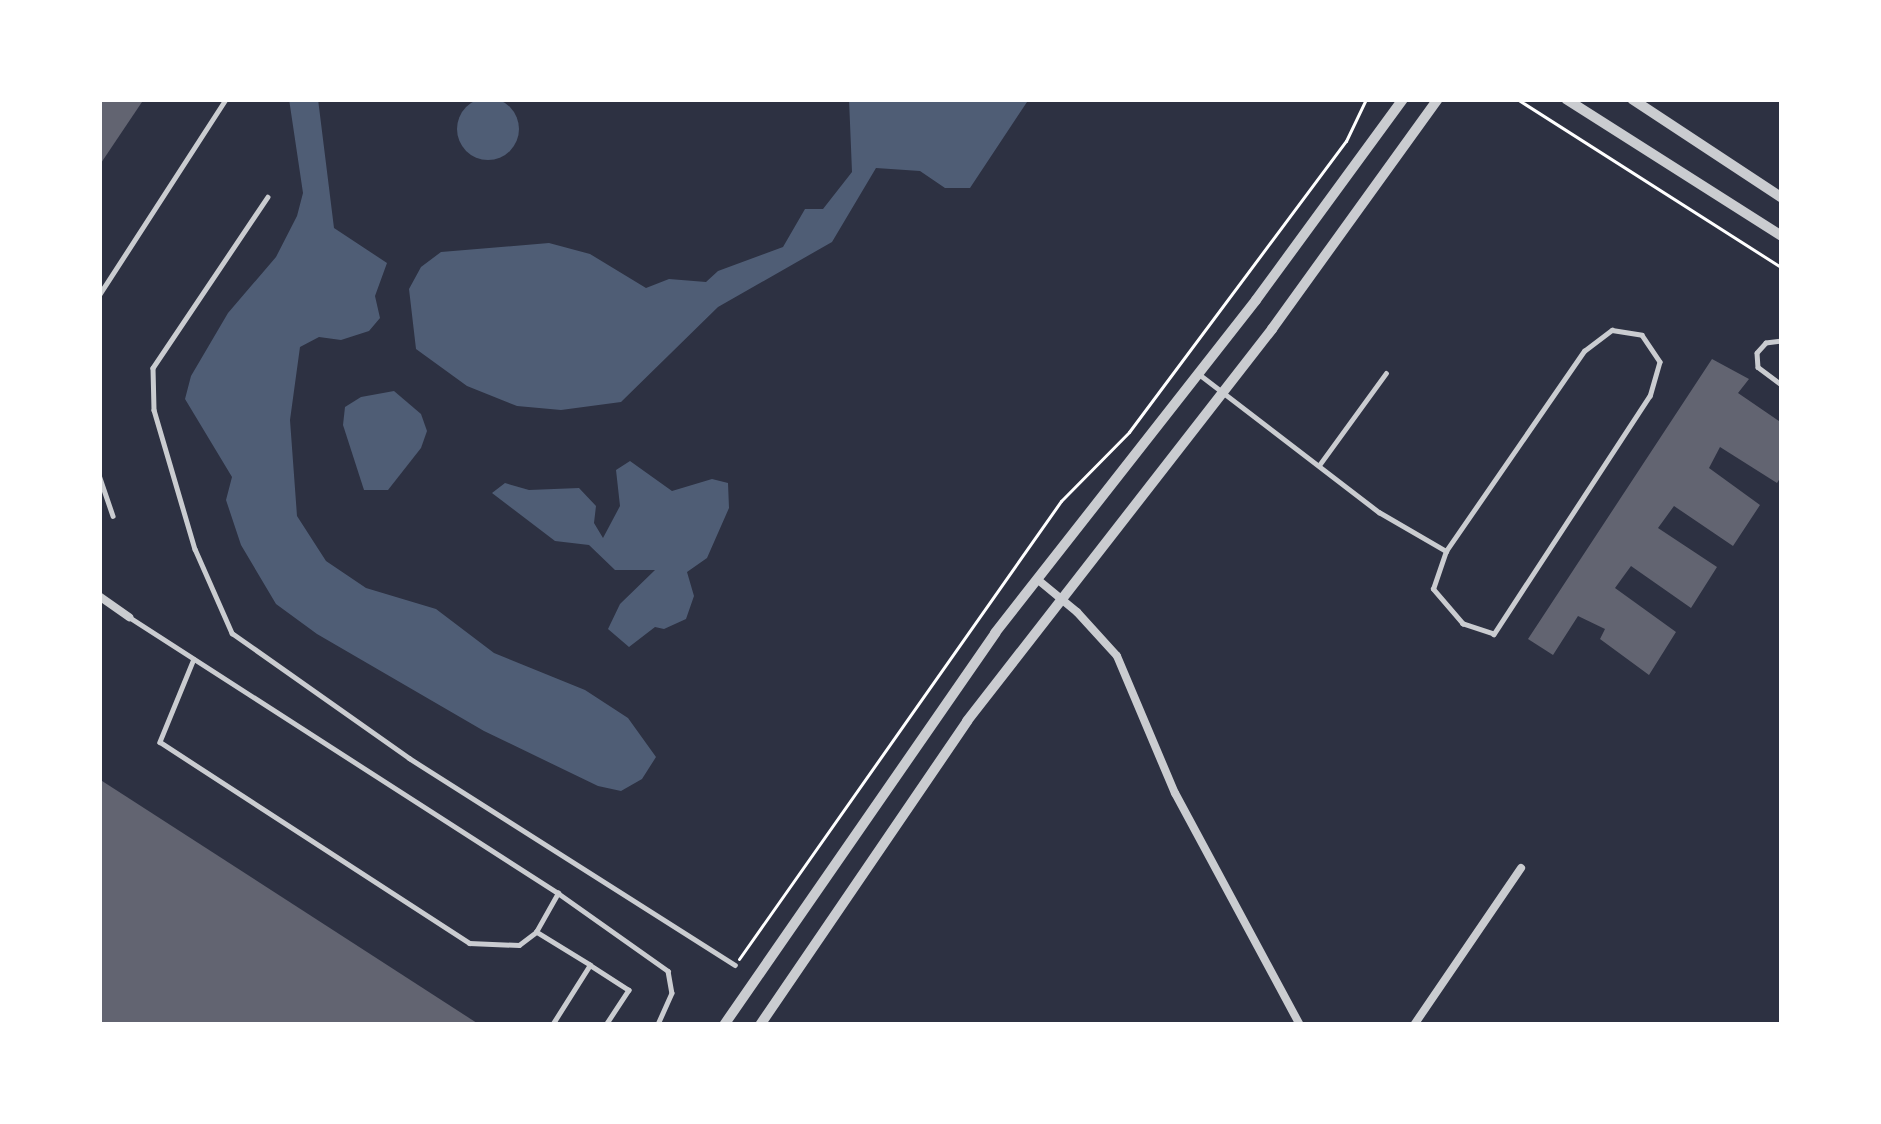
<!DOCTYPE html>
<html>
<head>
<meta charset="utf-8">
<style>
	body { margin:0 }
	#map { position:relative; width:1881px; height:1124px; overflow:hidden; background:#2d3142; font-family:"Archivo Narrow",sans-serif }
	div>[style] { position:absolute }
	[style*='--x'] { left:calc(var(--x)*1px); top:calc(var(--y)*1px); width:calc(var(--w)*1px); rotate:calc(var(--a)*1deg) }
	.water>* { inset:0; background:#4f5d75 }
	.round { border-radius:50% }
	.building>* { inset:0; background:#626471 }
	.path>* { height:3px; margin:-1.5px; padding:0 1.5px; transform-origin:1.5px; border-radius:1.5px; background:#fff }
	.service>* { height:4.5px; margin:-2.25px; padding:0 2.25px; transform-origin:2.25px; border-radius:2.25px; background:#caccd0 }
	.minor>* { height:8px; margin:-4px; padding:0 4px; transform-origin:4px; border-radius:4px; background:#caccd0 }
	.tertiary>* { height:10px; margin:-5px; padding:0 5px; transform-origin:5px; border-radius:5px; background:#caccd0 }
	span { translate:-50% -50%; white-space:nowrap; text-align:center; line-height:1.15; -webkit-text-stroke:12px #fff; paint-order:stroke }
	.frame { position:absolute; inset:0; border:102px solid #fff; pointer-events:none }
</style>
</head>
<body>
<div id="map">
	<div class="water">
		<div class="round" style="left:457px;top:98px;width:62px;height:62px"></div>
		<div style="clip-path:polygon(289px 99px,318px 99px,334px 228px,387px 263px,375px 296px,380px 318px,369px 331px,341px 340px,319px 337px,300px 347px,290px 420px,297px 516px,326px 561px,366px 588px,436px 609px,494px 653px,585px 690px,628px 718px,656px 757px,642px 779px,621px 791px,598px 786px,484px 731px,317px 634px,276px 604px,241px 545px,226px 500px,232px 477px,185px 399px,191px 376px,228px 313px,276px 257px,297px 216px,303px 193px)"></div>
		<div style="clip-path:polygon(849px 99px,1029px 99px,970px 188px,945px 188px,920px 171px,876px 168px,832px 242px,718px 307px,621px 402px,561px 410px,517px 406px,467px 386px,416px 349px,409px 289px,421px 267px,441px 252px,549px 243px,590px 254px,646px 288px,669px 279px,706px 282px,718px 271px,783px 247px,805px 209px,823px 209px,852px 172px)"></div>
		<div style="clip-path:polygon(394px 391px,421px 414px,427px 431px,421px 448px,388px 490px,364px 490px,343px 425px,345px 407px,361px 397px)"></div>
		<div style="clip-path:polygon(630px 461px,672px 491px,712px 479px,728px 483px,729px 508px,707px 558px,687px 572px,694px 596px,686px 619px,664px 629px,655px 627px,629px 647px,608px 629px,620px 604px,655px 570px,615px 570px,589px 545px,555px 541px,492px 493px,505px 483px,529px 490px,579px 488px,596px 506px,594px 523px,603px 538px,620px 506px,616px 470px)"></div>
	</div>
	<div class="building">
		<div style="clip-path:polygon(99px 99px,144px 99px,99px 166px)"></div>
		<div style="clip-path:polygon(1712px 359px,1749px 379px,1738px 393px,1782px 423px,1782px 475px,1777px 483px,1720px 447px,1709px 468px,1760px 505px,1733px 546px,1674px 506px,1658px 528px,1717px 567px,1691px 608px,1631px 566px,1615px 588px,1676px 632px,1649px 675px,1600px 639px,1605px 629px,1578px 616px,1553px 655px,1528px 639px)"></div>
		<div style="clip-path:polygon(99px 779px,480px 1025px,99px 1025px)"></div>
	</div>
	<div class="path">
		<div style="--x:1517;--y:99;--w:314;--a:32.5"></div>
		<div style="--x:739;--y:959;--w:560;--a:-54.89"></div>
		<div style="--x:1061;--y:501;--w:97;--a:-45.4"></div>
		<div style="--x:1129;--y:432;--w:363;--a:-53.3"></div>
		<div style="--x:1346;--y:141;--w:47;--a:-64.5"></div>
	</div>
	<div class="service">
		<div style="--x:268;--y:197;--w:206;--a:123.9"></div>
		<div style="--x:153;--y:368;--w:42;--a:88.6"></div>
		<div style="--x:154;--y:410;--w:145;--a:73.6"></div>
		<div style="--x:195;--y:549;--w:92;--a:66.2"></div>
		<div style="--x:232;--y:633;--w:217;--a:35.2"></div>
		<div style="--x:409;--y:758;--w:386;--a:32.4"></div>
		<div style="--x:99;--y:295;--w:234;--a:-57.1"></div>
		<div style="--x:1782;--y:341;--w:16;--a:173"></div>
		<div style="--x:1766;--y:343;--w:13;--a:132"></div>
		<div style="--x:1757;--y:353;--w:14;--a:86"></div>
		<div style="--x:1758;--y:367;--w:30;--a:37"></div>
		<div style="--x:1199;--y:374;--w:227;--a:37.5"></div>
		<div style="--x:1379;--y:512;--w:78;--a:30.2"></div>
		<div style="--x:1446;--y:551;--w:243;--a:-55.4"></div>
		<div style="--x:1584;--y:351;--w:35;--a:-37"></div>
		<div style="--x:1612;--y:330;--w:30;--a:9"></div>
		<div style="--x:1642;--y:335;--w:32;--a:56"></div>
		<div style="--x:1660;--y:362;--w:35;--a:106"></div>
		<div style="--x:1650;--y:396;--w:285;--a:123.2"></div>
		<div style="--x:1494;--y:634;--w:33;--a:-162"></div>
		<div style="--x:1463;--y:624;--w:46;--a:-130.6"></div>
		<div style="--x:1433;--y:589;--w:40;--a:-71.1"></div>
		<div style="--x:1320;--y:464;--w:112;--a:-54"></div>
		<div style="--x:99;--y:475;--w:43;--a:71.1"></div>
		<div style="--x:129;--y:617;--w:510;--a:32.76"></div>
		<div style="--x:194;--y:659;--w:90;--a:112.3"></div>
		<div style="--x:160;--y:742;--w:369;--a:33"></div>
		<div style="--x:469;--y:943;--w:50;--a:2.3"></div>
		<div style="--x:519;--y:945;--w:21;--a:-37"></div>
		<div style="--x:590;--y:965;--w:63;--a:-148.6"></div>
		<div style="--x:536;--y:932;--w:45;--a:-60.6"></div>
		<div style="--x:558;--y:893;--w:135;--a:35.3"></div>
		<div style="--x:668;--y:971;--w:22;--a:80"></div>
		<div style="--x:672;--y:993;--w:35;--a:114"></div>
		<div style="--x:552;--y:1025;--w:71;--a:-57.7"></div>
		<div style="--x:590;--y:965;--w:46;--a:32.7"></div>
		<div style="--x:629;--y:990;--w:42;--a:123.3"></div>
	</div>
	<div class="minor">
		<div style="--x:1037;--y:579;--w:52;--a:39.5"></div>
		<div style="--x:1077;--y:612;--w:59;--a:47.7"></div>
		<div style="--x:1117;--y:656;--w:149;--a:67.1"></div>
		<div style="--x:1175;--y:793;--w:264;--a:61.7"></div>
		<div style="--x:99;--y:596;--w:37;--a:35"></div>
		<div style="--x:1414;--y:1025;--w:190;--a:-55.7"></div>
	</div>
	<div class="tertiary">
		<div style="--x:1566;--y:99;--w:256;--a:32.4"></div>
		<div style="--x:1632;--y:99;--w:180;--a:33.4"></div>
		<div style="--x:724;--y:1025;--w:477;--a:-55.3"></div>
		<div style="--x:995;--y:633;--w:423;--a:-51.9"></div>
		<div style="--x:1256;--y:300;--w:249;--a:-53.8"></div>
		<div style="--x:760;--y:1025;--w:368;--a:-55.7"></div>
		<div style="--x:967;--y:721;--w:497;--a:-52.1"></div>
		<div style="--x:1272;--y:329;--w:284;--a:-54.2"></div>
	</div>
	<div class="frame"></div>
</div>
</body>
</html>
